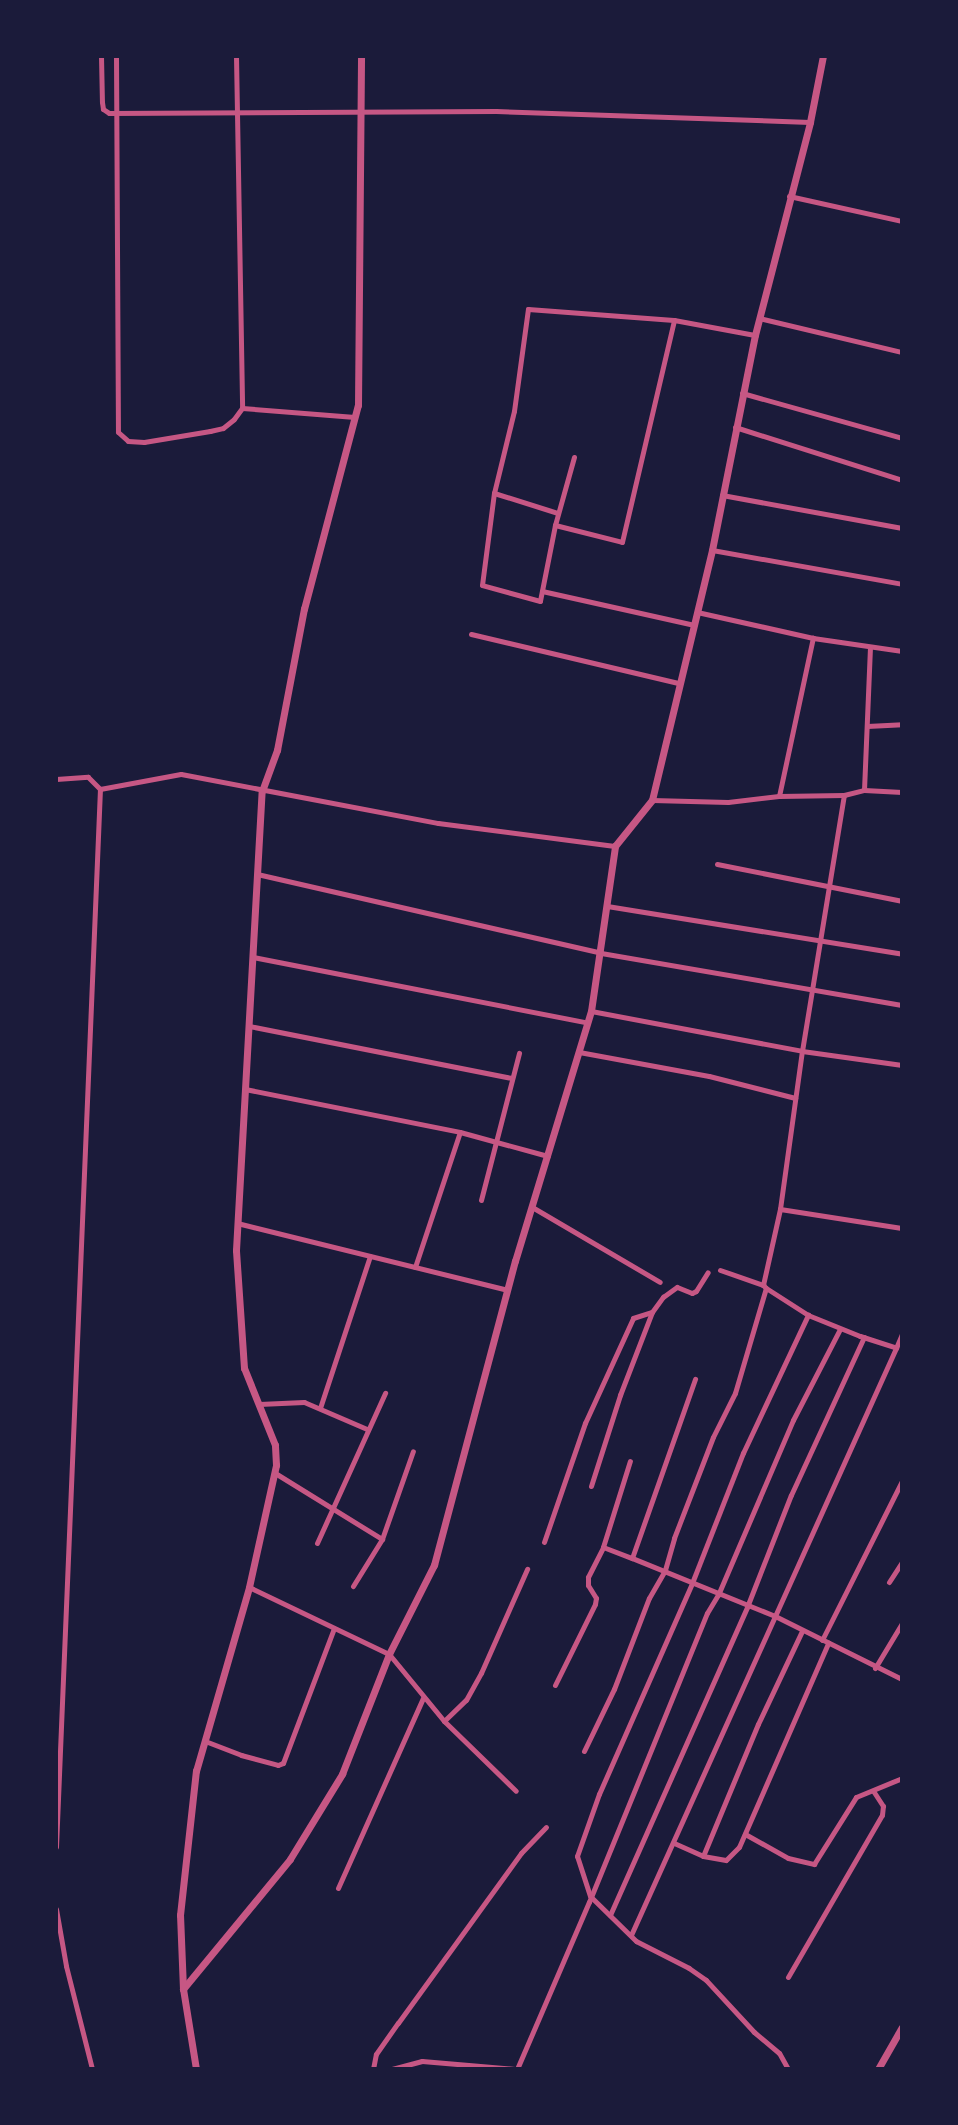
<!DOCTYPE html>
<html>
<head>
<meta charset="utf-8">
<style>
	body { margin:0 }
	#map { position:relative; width:958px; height:2125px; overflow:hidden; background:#1b1b3a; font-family:Signika,sans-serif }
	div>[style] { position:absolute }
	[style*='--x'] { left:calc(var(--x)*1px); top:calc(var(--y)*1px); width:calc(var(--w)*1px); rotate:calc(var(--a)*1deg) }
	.minor>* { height:5px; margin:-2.5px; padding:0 2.5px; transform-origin:2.5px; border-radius:2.5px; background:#c65784 }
	.tertiary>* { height:7px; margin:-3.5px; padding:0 3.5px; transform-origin:3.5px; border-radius:3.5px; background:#c65784 }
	span { translate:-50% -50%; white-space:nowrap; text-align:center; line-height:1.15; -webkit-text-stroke:5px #1b1b3a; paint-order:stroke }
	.frame { position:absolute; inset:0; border:58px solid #1b1b3a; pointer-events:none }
</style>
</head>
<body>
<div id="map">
	<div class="minor">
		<div style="--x:101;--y:56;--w:46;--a:88.8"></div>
		<div style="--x:102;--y:102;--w:7;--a:82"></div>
		<div style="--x:103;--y:109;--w:7;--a:34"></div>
		<div style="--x:109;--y:113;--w:387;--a:-0.3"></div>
		<div style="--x:496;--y:111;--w:314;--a:2"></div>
		<div style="--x:116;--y:56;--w:376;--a:89.7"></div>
		<div style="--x:118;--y:432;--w:13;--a:42"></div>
		<div style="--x:128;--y:441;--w:16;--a:4"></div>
		<div style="--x:144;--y:442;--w:67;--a:-9.5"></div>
		<div style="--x:210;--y:431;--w:13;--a:-13"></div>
		<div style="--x:223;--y:428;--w:14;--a:-39"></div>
		<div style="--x:234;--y:419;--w:14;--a:-54"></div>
		<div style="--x:242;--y:408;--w:113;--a:4.6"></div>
		<div style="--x:236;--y:56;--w:352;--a:89"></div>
		<div style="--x:789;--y:196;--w:116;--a:12.5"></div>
		<div style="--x:759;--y:318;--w:147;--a:13.4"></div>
		<div style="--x:742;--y:393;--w:166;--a:15.7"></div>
		<div style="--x:735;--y:427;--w:175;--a:17.6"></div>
		<div style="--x:574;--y:457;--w:71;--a:105.6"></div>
		<div style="--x:555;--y:525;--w:77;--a:101.2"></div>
		<div style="--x:540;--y:601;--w:60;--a:-164.6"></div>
		<div style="--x:482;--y:585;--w:93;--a:-82.6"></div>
		<div style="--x:494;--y:493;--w:84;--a:-76.3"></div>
		<div style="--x:514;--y:411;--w:103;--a:-82.2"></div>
		<div style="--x:528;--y:309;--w:146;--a:4.3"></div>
		<div style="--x:674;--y:320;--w:82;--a:10.5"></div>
		<div style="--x:494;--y:493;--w:67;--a:17.4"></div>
		<div style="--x:722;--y:495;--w:183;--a:10.4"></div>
		<div style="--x:555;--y:525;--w:69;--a:14.2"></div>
		<div style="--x:622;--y:542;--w:228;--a:-76.8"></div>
		<div style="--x:712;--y:550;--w:193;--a:10.1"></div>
		<div style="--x:542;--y:591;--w:156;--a:12.6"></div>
		<div style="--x:697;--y:612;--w:119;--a:12.6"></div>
		<div style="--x:813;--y:638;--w:90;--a:8.3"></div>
		<div style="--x:471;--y:634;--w:214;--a:13.3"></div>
		<div style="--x:867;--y:726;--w:35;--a:-3"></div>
		<div style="--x:56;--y:779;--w:32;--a:-4"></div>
		<div style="--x:88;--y:777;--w:17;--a:45"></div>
		<div style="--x:100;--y:789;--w:82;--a:-10.5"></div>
		<div style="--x:181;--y:774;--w:262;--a:10.8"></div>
		<div style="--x:438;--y:823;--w:178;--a:7.4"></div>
		<div style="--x:864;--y:790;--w:143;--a:-87.6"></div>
		<div style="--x:779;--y:796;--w:162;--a:-77.9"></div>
		<div style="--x:652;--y:800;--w:76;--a:1.5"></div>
		<div style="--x:728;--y:802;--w:51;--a:-6.7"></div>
		<div style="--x:779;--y:796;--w:65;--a:-0.9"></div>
		<div style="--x:844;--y:795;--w:21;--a:-14"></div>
		<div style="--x:864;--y:790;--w:38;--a:3"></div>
		<div style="--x:717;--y:864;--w:189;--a:11.3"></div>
		<div style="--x:257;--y:874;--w:353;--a:12.9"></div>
		<div style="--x:601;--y:953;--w:305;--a:9.8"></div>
		<div style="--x:607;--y:906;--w:299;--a:9.2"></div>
		<div style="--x:253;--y:957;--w:341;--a:11.1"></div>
		<div style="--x:591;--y:1011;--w:215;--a:10.7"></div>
		<div style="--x:802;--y:1051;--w:101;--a:8"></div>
		<div style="--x:249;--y:1026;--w:268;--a:11.2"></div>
		<div style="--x:579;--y:1052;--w:132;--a:10.5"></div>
		<div style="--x:709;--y:1076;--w:89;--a:14.3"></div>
		<div style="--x:245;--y:1089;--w:219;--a:11.3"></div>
		<div style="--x:460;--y:1132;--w:91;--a:15.3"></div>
		<div style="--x:481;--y:1200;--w:152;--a:-75.5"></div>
		<div style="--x:532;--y:1207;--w:148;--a:30.4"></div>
		<div style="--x:780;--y:1209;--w:123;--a:8.9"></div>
		<div style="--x:237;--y:1223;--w:278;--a:13.9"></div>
		<div style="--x:415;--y:1267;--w:142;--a:-71.6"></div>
		<div style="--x:720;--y:1270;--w:46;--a:19.2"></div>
		<div style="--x:766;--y:1288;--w:4;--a:-135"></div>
		<div style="--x:763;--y:1285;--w:78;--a:-77.4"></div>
		<div style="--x:780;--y:1209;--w:160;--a:-82.1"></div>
		<div style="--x:802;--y:1051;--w:259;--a:-80.7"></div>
		<div style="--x:896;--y:1348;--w:294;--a:114.3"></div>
		<div style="--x:775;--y:1616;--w:142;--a:26.4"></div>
		<div style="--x:259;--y:1404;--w:45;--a:-2.5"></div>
		<div style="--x:304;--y:1402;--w:69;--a:23.2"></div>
		<div style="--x:320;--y:1408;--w:160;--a:-71.8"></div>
		<div style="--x:275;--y:1473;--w:126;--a:31.7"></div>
		<div style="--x:591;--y:1486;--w:96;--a:-72.3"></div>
		<div style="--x:620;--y:1395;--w:89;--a:-68.9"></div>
		<div style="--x:544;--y:1542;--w:126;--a:-71"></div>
		<div style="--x:585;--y:1423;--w:115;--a:-65.4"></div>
		<div style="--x:633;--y:1318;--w:20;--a:-18"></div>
		<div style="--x:652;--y:1312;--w:19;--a:-54"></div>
		<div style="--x:663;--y:1297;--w:17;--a:-36"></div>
		<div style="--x:677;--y:1287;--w:16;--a:22"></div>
		<div style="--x:692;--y:1293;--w:4;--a:-27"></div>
		<div style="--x:696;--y:1291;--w:22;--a:-58"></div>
		<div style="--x:317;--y:1543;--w:165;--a:-65.6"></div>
		<div style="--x:603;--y:1547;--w:31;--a:21"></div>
		<div style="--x:889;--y:1582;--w:24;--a:-57"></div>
		<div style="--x:353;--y:1586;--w:55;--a:-58.3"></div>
		<div style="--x:382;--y:1539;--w:93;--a:-70.6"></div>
		<div style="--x:249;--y:1587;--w:155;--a:25.6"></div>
		<div style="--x:389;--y:1654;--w:87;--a:50.6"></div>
		<div style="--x:444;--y:1721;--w:100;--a:44.2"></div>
		<div style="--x:822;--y:1640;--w:178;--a:-63.3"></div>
		<div style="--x:875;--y:1668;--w:52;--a:-59"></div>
		<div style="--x:555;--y:1685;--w:90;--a:-63.7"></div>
		<div style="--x:595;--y:1604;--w:6;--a:-81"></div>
		<div style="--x:596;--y:1598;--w:15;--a:-122"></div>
		<div style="--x:588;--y:1585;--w:8;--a:-90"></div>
		<div style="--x:588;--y:1577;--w:34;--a:-63"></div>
		<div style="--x:603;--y:1547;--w:90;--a:-72.6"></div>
		<div style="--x:444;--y:1721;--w:30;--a:-44"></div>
		<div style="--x:466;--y:1700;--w:31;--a:-61"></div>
		<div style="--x:481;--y:1673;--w:114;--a:-66.1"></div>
		<div style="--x:205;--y:1741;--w:39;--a:21"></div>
		<div style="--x:241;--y:1755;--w:38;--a:15"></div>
		<div style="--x:278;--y:1765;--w:5;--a:-22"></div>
		<div style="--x:283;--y:1763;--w:144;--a:-69.3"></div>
		<div style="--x:584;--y:1751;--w:69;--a:-64.2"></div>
		<div style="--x:614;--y:1689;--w:97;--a:-69"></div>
		<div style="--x:649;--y:1598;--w:32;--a:-60"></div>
		<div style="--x:665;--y:1570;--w:33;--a:-74"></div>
		<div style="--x:674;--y:1538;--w:108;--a:-68.9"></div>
		<div style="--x:713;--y:1437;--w:49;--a:-63.4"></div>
		<div style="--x:735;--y:1393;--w:109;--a:-73.6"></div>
		<div style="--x:766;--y:1288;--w:50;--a:32.7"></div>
		<div style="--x:808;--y:1315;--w:56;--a:22"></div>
		<div style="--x:860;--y:1336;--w:38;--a:18"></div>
		<div style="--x:896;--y:1348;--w:15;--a:-67"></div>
		<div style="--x:745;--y:1834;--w:49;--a:29.2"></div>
		<div style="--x:788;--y:1858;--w:27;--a:13"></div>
		<div style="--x:814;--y:1864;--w:79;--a:-57.9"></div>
		<div style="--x:856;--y:1797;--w:50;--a:-22.4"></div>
		<div style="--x:674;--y:1843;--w:32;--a:24"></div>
		<div style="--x:703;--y:1856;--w:23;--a:10"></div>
		<div style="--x:726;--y:1860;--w:18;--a:-45"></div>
		<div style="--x:739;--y:1847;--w:223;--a:-66.4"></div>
		<div style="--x:56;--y:1847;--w:1059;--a:-87.62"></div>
		<div style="--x:703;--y:1856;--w:143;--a:-67.4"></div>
		<div style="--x:758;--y:1724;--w:103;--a:-64.7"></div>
		<div style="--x:338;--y:1888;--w:208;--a:-65.9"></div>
		<div style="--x:56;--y:1909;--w:58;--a:80"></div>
		<div style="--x:66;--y:1966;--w:106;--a:75.8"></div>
		<div style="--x:610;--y:1915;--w:337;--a:-66"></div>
		<div style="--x:747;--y:1607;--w:120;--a:-68.6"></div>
		<div style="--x:791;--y:1495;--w:174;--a:-65.2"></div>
		<div style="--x:631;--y:1935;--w:350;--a:-65.7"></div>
		<div style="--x:775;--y:1616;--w:154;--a:-157.9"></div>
		<div style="--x:632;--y:1558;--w:190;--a:-70.6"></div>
		<div style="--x:788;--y:1977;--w:187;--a:-59.9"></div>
		<div style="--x:882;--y:1815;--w:9;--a:-84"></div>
		<div style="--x:883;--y:1806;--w:17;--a:-123"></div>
		<div style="--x:373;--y:2069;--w:15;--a:-79"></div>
		<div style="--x:376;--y:2054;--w:38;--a:-55"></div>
		<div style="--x:398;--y:2023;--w:210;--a:-54.1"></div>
		<div style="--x:521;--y:1853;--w:36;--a:-46"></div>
		<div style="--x:392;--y:2069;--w:31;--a:-15"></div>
		<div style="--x:422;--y:2061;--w:93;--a:4.9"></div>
		<div style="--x:517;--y:2069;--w:182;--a:-66.7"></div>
		<div style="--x:589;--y:1902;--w:312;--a:-67.8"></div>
		<div style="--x:707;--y:1613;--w:21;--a:-59"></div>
		<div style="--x:718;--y:1595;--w:190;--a:-66.8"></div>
		<div style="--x:793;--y:1420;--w:102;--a:-62.7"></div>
		<div style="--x:788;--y:2069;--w:18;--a:-119"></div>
		<div style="--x:779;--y:2053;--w:33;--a:-140"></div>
		<div style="--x:754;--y:2032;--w:71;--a:-132.7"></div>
		<div style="--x:706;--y:1980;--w:21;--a:-145"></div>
		<div style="--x:689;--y:1968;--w:59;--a:-153"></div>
		<div style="--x:636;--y:1941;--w:64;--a:-135.6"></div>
		<div style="--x:590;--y:1896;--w:42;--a:-108"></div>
		<div style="--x:577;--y:1856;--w:66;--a:-70.5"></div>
		<div style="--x:599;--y:1794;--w:231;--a:-66.2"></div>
		<div style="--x:692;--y:1583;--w:140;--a:-68.6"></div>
		<div style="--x:743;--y:1453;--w:153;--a:-64.8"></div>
	</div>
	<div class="tertiary">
		<div style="--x:183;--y:1989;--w:168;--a:-50.5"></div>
		<div style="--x:290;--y:1859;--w:100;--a:-58.5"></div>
		<div style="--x:342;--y:1774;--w:129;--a:-68.6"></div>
		<div style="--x:389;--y:1654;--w:100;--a:-63.2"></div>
		<div style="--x:434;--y:1565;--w:315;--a:-75.1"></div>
		<div style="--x:515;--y:1261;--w:261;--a:-73.1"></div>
		<div style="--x:591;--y:1011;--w:167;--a:-81.7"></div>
		<div style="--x:615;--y:846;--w:59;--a:-51.2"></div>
		<div style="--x:652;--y:800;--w:257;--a:-76.5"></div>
		<div style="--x:712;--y:550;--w:219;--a:-78.7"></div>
		<div style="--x:755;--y:335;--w:220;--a:-75.5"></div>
		<div style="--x:810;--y:122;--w:67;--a:-78.9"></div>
		<div style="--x:196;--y:2069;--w:81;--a:-99.2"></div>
		<div style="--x:183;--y:1989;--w:74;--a:-92.3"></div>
		<div style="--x:180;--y:1915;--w:145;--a:-83.7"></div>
		<div style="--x:196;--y:1771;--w:191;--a:-73.9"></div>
		<div style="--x:249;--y:1587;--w:125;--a:-77.5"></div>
		<div style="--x:276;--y:1465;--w:20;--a:-93"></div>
		<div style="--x:275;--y:1445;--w:83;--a:-111.9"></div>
		<div style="--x:244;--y:1368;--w:118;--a:-93.9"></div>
		<div style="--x:236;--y:1250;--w:460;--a:-86.8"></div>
		<div style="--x:262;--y:791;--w:44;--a:-69.9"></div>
		<div style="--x:277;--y:750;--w:144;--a:-79.2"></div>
		<div style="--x:304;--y:609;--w:211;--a:-75.2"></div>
		<div style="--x:358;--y:405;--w:349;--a:-89.5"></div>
		<div style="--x:878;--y:2069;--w:48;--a:-60.3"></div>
	</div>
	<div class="frame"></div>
</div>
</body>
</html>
